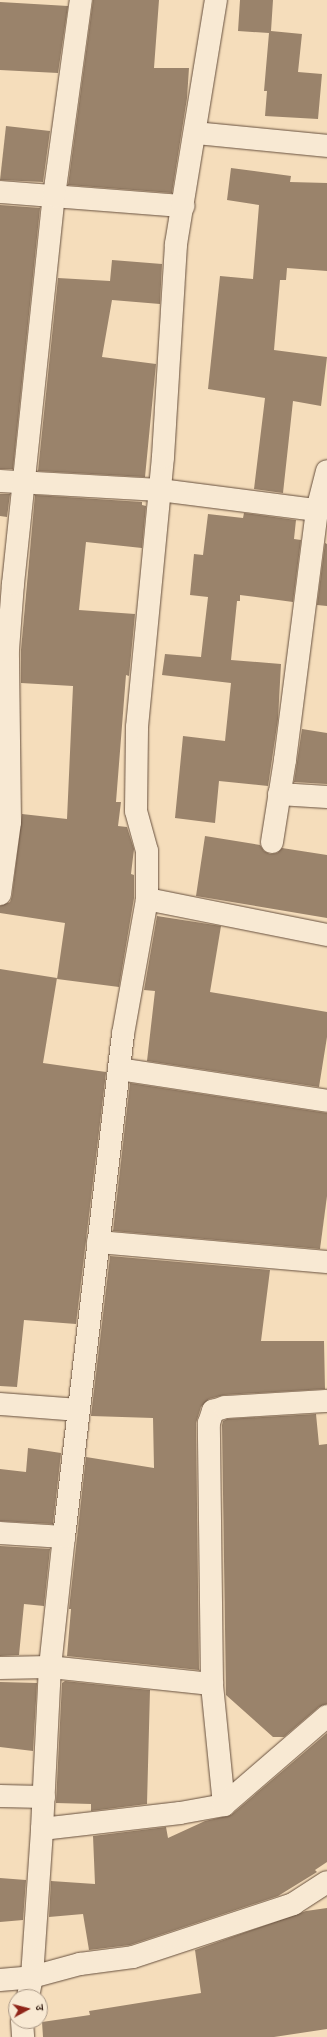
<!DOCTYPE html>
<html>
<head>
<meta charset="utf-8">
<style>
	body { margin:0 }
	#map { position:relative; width:327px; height:2037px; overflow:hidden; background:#f5ddbb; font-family:"IM FELL Great Primer","Noto Serif Devanagari",serif }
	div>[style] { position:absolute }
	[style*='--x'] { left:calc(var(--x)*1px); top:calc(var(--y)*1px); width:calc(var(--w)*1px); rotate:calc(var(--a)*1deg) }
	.building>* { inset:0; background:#9a836b }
	.roads { filter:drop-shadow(0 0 1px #67503e) drop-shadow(0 0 1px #67503e) }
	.street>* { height:22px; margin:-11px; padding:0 11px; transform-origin:11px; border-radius:11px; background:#f8e9d3 }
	span { translate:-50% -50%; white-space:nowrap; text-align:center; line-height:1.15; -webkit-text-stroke:3px #f8e9d3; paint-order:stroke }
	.north { position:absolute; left:8px; top:1989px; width:40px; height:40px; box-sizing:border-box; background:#f8e9d3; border:1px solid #ab9987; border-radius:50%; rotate:83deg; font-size:11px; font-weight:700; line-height:16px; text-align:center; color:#382115 }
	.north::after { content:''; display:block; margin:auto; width:14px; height:18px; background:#8f2418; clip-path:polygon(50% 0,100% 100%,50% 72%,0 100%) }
</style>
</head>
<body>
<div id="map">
	<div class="building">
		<div style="clip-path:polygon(93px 0,159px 0,154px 68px,189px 68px,187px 98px,172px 193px,68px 185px)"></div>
		<div style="clip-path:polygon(240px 0,273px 0,271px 31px,302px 34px,298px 72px,322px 74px,318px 119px,265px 116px,267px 91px,264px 91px,269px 33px,238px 31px)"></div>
		<div style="clip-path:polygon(0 2px,68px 6px,58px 73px,0 70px)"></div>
		<div style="clip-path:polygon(6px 126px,50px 131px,43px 182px,0 180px)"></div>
		<div style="clip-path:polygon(231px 168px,291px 176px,290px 182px,327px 183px,327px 271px,287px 268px,286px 280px,280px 280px,274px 350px,327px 357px,321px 406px,293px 401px,283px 493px,254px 489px,265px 398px,208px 389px,220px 276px,253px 279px,259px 205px,227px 200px)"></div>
		<div style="clip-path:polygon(0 205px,40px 208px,13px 469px,0 469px)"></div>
		<div style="clip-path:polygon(112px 260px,162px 264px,160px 304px,112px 300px,102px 357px,156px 364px,145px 477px,38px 471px,58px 278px,110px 281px)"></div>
		<div style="clip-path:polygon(0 494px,10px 494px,7px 517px,0 516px)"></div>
		<div style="clip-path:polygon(35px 495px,142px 502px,142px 505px,146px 506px,142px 548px,86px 542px,79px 610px,135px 614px,129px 676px,126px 675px,116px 802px,121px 802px,118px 826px,127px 827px,134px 849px,131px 874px,134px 875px,134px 898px,119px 987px,57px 979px,65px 923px,0 913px,0 906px,10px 902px,12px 896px,22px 814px,67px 819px,73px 686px,21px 683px,21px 650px)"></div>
		<div style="clip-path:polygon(244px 513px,296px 520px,294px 539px,301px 540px,293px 602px,240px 595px,240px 601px,237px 601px,231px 660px,281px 664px,278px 719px,268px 786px,219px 781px,215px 823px,175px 818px,183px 736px,225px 741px,231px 683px,162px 675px,165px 654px,201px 657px,208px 597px,190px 595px,194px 554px,203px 555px,208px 514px,243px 518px)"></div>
		<div style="clip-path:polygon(325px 543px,327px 544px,327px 606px,317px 605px)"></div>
		<div style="clip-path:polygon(302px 729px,327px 733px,327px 784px,294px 782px)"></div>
		<div style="clip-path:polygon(205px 836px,260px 845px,264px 851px,270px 854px,277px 853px,282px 848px,327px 855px,327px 918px,196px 896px)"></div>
		<div style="clip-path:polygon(157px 916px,221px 926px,210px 992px,327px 1012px,327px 1037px,319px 1087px,147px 1061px,155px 991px,144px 990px)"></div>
		<div style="clip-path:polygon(0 969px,57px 978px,43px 1063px,106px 1072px,76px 1324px,24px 1320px,17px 1387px,0 1386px)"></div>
		<div style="clip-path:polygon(130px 1083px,327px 1113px,327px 1196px,320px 1249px,113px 1231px)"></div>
		<div style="clip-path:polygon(110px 1256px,270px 1270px,261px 1341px,324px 1341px,325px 1389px,224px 1395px,209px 1399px,201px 1407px,196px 1423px,199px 1670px,67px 1656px,71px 1609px,69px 1609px,86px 1457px,154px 1468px,153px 1418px,91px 1416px)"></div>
		<div style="clip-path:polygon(316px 1414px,319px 1445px,327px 1444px,327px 1704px,319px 1707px,284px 1737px,273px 1737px,226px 1695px,222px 1425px,223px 1421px,227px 1419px)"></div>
		<div style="clip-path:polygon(28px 1448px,61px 1453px,53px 1524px,0 1521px,0 1469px,26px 1472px)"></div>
		<div style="clip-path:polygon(0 1546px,50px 1549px,44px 1606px,24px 1604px,19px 1655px,0 1656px)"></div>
		<div style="clip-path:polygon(65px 1681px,150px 1690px,147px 1804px,91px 1811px,91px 1804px,56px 1803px,62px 1683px)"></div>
		<div style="clip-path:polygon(0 1682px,37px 1683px,33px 1751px,0 1747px)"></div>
		<div style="clip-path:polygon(327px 1733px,327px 1862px,315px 1870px,317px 1872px,278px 1896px,130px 1945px,89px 1950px,83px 1914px,49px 1917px,51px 1881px,95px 1884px,93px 1836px,166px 1827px,168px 1838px,205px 1821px,231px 1815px)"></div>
		<div style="clip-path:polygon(0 1878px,26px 1880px,23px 1920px,0 1922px)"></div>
		<div style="clip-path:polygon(327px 1908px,327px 2029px,274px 2037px,43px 2037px,42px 2022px,90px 2015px,89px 2011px,201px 1993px,195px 1950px,306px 1911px)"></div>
	</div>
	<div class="roads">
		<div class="street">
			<div style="--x:195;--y:133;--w:133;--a:5.6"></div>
			<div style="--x:0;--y:192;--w:184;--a:4.4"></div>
			<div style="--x:0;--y:481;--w:160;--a:3.2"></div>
			<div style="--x:160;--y:490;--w:158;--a:7.3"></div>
			<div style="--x:279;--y:794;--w:48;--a:3.6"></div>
			<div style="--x:272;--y:842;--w:83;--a:-81"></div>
			<div style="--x:285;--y:760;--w:252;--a:-82.7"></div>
			<div style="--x:317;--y:510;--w:40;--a:-75.6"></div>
			<div style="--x:0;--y:894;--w:73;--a:-82.1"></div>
			<div style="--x:10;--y:822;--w:172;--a:-90.7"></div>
			<div style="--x:8;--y:650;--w:66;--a:-85.7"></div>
			<div style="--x:13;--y:584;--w:390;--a:-84"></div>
			<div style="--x:54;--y:196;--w:198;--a:-82.2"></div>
			<div style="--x:147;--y:899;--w:184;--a:11.3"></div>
			<div style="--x:119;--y:1069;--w:210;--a:8.7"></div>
			<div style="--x:98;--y:1242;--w:230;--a:5"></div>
			<div style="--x:0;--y:1404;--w:78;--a:4.4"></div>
			<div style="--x:0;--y:1533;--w:64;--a:3.6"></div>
			<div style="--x:0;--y:1668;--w:50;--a:-1.1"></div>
			<div style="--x:50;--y:1667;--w:163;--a:6"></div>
			<div style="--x:0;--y:1796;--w:44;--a:1.3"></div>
			<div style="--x:224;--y:1805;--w:122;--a:-95.7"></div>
			<div style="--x:212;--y:1684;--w:261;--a:-90.7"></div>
			<div style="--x:209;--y:1423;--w:13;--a:-72"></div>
			<div style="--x:213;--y:1411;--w:13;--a:-18"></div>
			<div style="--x:225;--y:1407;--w:102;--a:-3.4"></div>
			<div style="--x:42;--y:1829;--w:139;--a:-6.6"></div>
			<div style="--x:180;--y:1813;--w:45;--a:-10.3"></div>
			<div style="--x:224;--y:1805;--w:136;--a:-40.8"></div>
			<div style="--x:0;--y:1980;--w:32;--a:-5"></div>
			<div style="--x:32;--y:1977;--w:50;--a:-15.2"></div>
			<div style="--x:80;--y:1964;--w:53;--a:-7.5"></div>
			<div style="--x:133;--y:1957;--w:169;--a:-18.3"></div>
			<div style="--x:293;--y:1904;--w:40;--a:-32.9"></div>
			<div style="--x:28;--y:1997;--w:20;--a:-79"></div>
			<div style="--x:32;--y:1977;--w:148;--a:-86.1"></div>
			<div style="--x:42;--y:1829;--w:162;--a:-87.2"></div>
			<div style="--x:50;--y:1667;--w:131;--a:-83.9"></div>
			<div style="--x:64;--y:1537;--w:506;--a:-83.31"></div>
			<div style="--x:123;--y:1034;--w:137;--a:-79.9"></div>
			<div style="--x:147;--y:899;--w:48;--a:-90"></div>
			<div style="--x:147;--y:851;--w:41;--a:-105.4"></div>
			<div style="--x:136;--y:811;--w:84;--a:-89.3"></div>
			<div style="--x:137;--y:727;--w:271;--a:-84.5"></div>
			<div style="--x:163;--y:457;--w:213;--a:-86.5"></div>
			<div style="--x:176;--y:244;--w:247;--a:-80.7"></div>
			<div style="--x:22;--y:2021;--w:16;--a:86"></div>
		</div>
	</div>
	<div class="north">उ</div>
</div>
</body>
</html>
